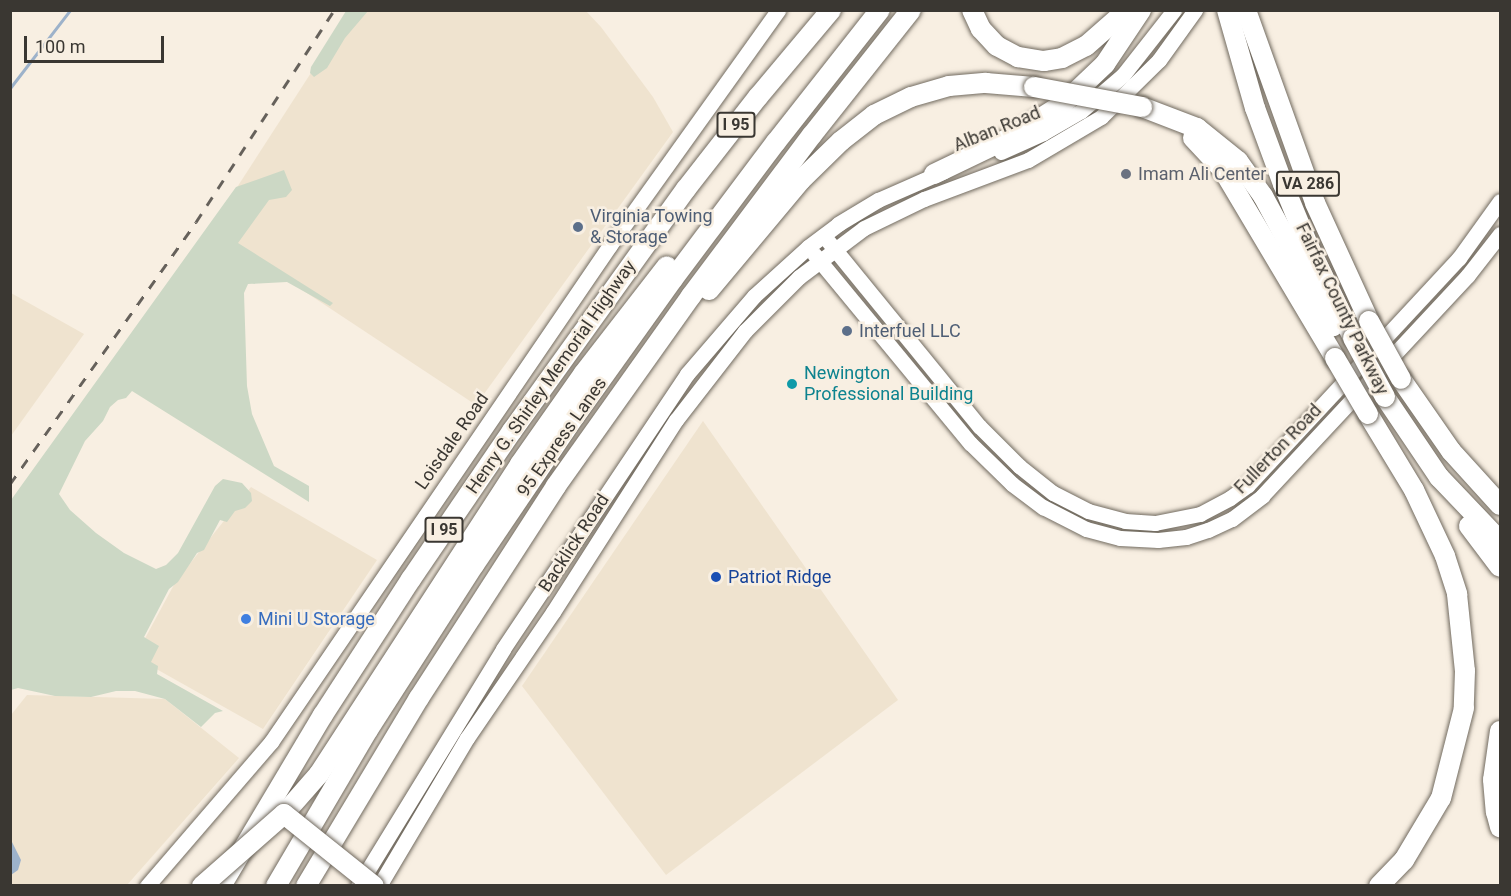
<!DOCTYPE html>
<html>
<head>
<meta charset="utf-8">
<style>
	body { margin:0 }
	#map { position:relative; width:1511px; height:896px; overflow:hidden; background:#f8efe2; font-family:Roboto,sans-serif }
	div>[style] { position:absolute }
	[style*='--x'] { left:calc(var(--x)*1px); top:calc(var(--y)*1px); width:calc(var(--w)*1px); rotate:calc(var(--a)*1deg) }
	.built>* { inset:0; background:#efe3cf }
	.green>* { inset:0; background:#ccd8c5 }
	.water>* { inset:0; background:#9db2ca }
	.stream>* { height:3px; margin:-1.5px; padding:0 1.5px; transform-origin:1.5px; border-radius:1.5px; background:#9db2ca }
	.roads { filter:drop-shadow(0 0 2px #716a5f) drop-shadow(0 0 2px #716a5f) }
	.secondary>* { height:15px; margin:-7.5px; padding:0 7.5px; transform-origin:7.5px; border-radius:7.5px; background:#fff }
	.highway>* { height:20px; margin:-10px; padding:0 10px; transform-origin:10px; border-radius:10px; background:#fff }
	.rail>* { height:3px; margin-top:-1.5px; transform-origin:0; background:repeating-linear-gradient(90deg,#66615b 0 10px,transparent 0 20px) }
	.bridges { filter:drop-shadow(0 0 2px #716a5f) drop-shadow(0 0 2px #716a5f) }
	.highway-bridge>* { height:20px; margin:-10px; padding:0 10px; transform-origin:10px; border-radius:10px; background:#fff }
	.dots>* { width:16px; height:16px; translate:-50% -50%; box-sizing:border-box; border:3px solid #f8efe2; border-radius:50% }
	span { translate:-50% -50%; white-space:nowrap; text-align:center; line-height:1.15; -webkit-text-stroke:5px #f8efe2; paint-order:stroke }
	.shield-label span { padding:2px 4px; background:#f8efe2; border:2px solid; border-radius:4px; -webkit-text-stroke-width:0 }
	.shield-label { font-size:16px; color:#3a3732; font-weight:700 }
	.street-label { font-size:18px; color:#3a3732 }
	.worship-label { font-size:18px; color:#5b616d }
	.left { translate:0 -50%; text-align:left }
	.service-label { font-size:18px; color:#4e5e75 }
	.culture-label { font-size:18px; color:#0d838f }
	.transit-label { font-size:18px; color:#164399 }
	.shop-label { font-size:18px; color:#366cbe }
	.frame { position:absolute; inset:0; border:12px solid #3a3732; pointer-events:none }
	.scale { position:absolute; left:24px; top:36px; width:140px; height:27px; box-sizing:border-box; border:3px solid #3a3732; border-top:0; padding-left:8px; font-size:18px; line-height:21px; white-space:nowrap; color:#3a3732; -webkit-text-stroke:4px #f8efe2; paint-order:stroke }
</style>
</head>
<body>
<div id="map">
	<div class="built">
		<div style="clip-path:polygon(351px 11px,586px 11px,601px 27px,653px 97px,673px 132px,476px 405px,210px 229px)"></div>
		<div style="clip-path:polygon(11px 293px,84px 334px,11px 436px)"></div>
		<div style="clip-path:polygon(703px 421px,898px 700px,666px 875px,522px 686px)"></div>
		<div style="clip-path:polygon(251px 487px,377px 560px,263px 729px,135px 657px,176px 581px)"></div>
		<div style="clip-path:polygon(27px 695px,165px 699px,239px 758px,127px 885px,11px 886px,11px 715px)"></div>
	</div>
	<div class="green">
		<div style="clip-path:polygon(346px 11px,368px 11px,345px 38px,327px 68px,314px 77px,310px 73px,311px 67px)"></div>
		<div style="clip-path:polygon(284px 170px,292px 190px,286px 197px,269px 200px,238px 243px,333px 303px,330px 306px,287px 282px,248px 284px,244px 293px,247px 386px,252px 414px,274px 466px,309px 486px,309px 502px,132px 391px,126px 398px,118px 400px,110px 407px,103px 421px,85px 441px,59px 494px,70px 510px,96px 533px,124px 553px,156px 569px,166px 565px,178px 553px,215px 486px,223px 479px,242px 483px,251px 493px,252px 501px,245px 508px,235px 511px,227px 522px,220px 520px,204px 550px,197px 553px,178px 582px,169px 589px,144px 637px,159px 646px,151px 662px,158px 666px,157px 674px,223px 711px,215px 713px,201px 727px,165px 699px,135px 691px,116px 691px,91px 697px,55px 696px,18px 688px,11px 690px,11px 500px,236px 187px)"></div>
	</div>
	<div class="water">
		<div style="clip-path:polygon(11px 840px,21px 860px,18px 870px,11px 875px)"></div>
	</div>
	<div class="stream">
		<div style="--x:10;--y:88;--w:98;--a:-52.4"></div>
	</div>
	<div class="roads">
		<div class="secondary">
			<div style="--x:1001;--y:152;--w:46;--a:-24.3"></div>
			<div style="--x:1043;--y:133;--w:44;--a:-30.1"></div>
			<div style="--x:1081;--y:111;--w:55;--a:-40.6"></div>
			<div style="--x:1123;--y:75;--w:83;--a:-51.9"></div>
			<div style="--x:828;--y:241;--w:239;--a:50.8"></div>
			<div style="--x:979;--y:426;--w:57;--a:45"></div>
			<div style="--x:1019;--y:466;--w:43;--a:38.5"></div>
			<div style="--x:1053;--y:493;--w:39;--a:27"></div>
			<div style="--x:1088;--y:511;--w:38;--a:15"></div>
			<div style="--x:1125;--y:521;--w:30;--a:4"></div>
			<div style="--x:1155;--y:523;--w:46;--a:-11.3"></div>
			<div style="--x:1200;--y:514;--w:34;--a:-28"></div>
			<div style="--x:1230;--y:498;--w:22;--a:-36"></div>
			<div style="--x:1248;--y:485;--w:310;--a:-47.1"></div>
			<div style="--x:1459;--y:258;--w:70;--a:-54.3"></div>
			<div style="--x:814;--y:254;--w:245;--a:50.5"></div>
			<div style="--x:970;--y:443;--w:59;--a:44.3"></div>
			<div style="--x:1012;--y:484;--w:39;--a:37"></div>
			<div style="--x:1043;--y:507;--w:48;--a:27.1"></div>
			<div style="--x:1086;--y:529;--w:35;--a:15"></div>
			<div style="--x:1120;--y:538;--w:38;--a:3"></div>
			<div style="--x:1158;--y:540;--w:28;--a:-6"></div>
			<div style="--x:1186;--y:537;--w:23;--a:-18"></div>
			<div style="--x:1208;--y:530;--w:26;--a:-25"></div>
			<div style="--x:1232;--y:519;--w:38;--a:-37"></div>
			<div style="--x:1262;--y:496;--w:302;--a:-47"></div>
			<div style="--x:1468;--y:275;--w:52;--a:-52"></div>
			<div style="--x:147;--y:886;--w:190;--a:-49.3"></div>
			<div style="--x:271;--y:742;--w:602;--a:-55.7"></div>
			<div style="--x:610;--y:245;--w:289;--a:-54.4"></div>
			<div style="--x:358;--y:886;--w:278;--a:-58.5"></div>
			<div style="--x:503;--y:649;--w:331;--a:-56.2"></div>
			<div style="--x:687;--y:374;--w:103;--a:-49.3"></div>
			<div style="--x:754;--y:296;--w:73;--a:-42.2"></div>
			<div style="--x:808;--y:247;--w:38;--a:-37"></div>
			<div style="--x:838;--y:224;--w:47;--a:-31"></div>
			<div style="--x:878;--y:200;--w:72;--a:-23.7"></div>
			<div style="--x:379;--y:886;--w:172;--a:-59.3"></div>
			<div style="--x:467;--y:738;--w:153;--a:-55.7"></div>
			<div style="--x:553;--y:612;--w:228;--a:-57.4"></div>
			<div style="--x:676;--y:420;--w:113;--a:-52.2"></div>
			<div style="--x:745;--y:331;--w:76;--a:-45"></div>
			<div style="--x:799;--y:277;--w:81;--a:-37"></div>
			<div style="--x:864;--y:228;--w:67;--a:-25.8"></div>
			<div style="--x:924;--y:199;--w:111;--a:-20.6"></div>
			<div style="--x:1028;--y:160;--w:85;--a:-30.5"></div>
			<div style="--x:1101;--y:117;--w:81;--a:-44.5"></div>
			<div style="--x:1159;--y:60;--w:62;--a:-54.2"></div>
		</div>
		<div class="highway">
			<div style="--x:972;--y:10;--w:21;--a:65"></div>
			<div style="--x:981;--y:29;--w:23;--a:47"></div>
			<div style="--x:997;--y:46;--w:24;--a:28"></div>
			<div style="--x:1018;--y:57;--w:26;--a:9"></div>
			<div style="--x:1044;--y:61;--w:18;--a:-9"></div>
			<div style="--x:1062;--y:58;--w:27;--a:-27"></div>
			<div style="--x:1086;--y:46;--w:55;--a:-41.3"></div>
			<div style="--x:1227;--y:10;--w:102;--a:74.1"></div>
			<div style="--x:1255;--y:108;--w:81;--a:69.8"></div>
			<div style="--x:1283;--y:184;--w:68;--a:67.6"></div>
			<div style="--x:1309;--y:247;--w:101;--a:64.2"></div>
			<div style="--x:1246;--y:10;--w:205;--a:70.3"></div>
			<div style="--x:1315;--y:203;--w:130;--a:65.4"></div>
			<div style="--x:1142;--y:107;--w:59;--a:20.9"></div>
			<div style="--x:1197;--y:128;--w:53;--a:38.8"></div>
			<div style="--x:1238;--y:161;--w:43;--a:54.5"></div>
			<div style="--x:1263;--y:196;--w:148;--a:61.7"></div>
			<div style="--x:1193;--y:138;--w:44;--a:46.8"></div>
			<div style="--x:1223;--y:170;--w:219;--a:59.2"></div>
			<div style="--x:934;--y:174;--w:85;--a:-25.7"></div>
			<div style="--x:1011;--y:137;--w:62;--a:-32.4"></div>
			<div style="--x:1063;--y:104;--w:58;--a:-43.6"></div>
			<div style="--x:1105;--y:64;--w:65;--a:-56.3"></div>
			<div style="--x:709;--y:290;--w:143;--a:-50.1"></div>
			<div style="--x:801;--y:180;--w:56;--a:-44.3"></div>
			<div style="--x:841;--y:141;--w:42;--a:-38.2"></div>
			<div style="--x:874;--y:115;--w:41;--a:-25.9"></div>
			<div style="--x:911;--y:97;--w:40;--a:-16"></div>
			<div style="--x:949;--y:86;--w:37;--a:-5"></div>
			<div style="--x:986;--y:83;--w:48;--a:4.8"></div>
			<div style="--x:1401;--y:379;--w:88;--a:55.2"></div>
			<div style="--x:1451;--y:451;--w:73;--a:47.8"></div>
			<div style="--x:1385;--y:397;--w:97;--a:56"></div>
			<div style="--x:1439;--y:477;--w:88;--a:46.4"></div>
			<div style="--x:1368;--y:414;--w:89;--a:58.8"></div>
			<div style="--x:1414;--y:490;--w:73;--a:64.8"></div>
			<div style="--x:1445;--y:556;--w:40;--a:72"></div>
			<div style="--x:1457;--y:594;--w:77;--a:84.1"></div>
			<div style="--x:1465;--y:671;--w:37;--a:92"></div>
			<div style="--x:1464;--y:708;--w:93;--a:104.3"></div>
			<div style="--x:1441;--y:798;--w:72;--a:120.8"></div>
			<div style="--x:1404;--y:860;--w:36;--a:134"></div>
			<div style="--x:1469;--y:526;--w:51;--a:52.9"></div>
			<div style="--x:1500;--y:731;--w:49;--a:98.1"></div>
			<div style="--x:1493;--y:780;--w:32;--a:85"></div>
			<div style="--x:1496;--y:812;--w:16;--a:75"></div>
			<div style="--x:284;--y:814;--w:53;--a:-48.8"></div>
			<div style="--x:319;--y:774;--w:369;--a:-57"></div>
			<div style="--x:520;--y:464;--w:111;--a:-54.9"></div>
			<div style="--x:584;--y:373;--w:135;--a:-52.2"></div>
			<div style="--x:221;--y:886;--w:199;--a:-59.2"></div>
			<div style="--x:323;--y:715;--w:162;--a:-57.1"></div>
			<div style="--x:411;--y:579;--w:179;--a:-55.7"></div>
			<div style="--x:512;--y:431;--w:298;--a:-54.3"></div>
			<div style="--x:686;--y:189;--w:117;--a:-52"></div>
			<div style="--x:758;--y:97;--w:114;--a:-50"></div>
			<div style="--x:276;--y:886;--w:181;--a:-59.5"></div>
			<div style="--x:368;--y:730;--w:196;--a:-57.3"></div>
			<div style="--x:474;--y:565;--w:180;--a:-55.9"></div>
			<div style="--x:575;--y:416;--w:168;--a:-54.4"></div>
			<div style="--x:673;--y:279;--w:171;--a:-53.1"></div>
			<div style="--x:776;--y:142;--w:168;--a:-51.8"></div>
			<div style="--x:306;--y:886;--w:219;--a:-59"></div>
			<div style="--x:419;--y:698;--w:252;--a:-57.1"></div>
			<div style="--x:556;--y:486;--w:233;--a:-54.6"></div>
			<div style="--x:691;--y:296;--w:201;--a:-53.1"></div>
			<div style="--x:812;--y:135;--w:159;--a:-51.6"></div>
		</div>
	</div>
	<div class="rail">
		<div style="--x:10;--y:484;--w:321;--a:-54.6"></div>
		<div style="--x:196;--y:222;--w:253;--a:-56.9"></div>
	</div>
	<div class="bridges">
		<div class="highway-bridge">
			<div style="--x:1034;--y:87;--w:110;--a:10.5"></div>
			<div style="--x:1369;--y:321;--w:66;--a:61.1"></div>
			<div style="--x:1353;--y:338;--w:67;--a:61.5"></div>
			<div style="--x:1335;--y:358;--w:65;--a:59.5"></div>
			<div style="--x:202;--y:886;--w:109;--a:-41.3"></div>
			<div style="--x:284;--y:814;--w:115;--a:38.7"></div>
		</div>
	</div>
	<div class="dots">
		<div style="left:1126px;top:174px;background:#6b7280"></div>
		<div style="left:578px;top:227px;background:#5c6f8a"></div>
		<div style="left:847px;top:331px;background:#5c6f8a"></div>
		<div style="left:792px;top:384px;background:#0f9aa8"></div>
		<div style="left:716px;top:577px;background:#1a4fb4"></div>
		<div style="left:246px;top:619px;background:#3f7fe0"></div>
	</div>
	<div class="shield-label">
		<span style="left:736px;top:125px">I 95</span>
		<span style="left:1308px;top:184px">VA 286</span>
		<span style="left:444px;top:530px">I 95</span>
	</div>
	<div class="street-label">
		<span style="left:997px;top:129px;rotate:-22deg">Alban Road</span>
		<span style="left:1342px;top:309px;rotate:64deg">Fairfax County Parkway</span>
		<span style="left:551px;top:377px;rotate:-55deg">Henry G. Shirley Memorial Highway</span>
		<span style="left:562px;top:437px;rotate:-55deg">95 Express Lanes</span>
		<span style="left:452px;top:441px;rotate:-55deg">Loisdale Road</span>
		<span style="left:1278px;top:449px;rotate:-46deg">Fullerton Road</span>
		<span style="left:574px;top:543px;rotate:-57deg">Backlick Road</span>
	</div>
	<div class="worship-label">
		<span class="left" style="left:1138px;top:174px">Imam Ali Center</span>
	</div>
	<div class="service-label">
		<span class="left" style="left:590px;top:227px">Virginia Towing<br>&amp; Storage</span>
		<span class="left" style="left:859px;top:331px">Interfuel LLC</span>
	</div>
	<div class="culture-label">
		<span class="left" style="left:804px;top:384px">Newington<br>Professional Building</span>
	</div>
	<div class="transit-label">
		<span class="left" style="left:728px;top:577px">Patriot Ridge</span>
	</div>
	<div class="shop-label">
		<span class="left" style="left:258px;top:619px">Mini U Storage</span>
	</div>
	<div class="frame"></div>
	<div class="scale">100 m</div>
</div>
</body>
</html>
